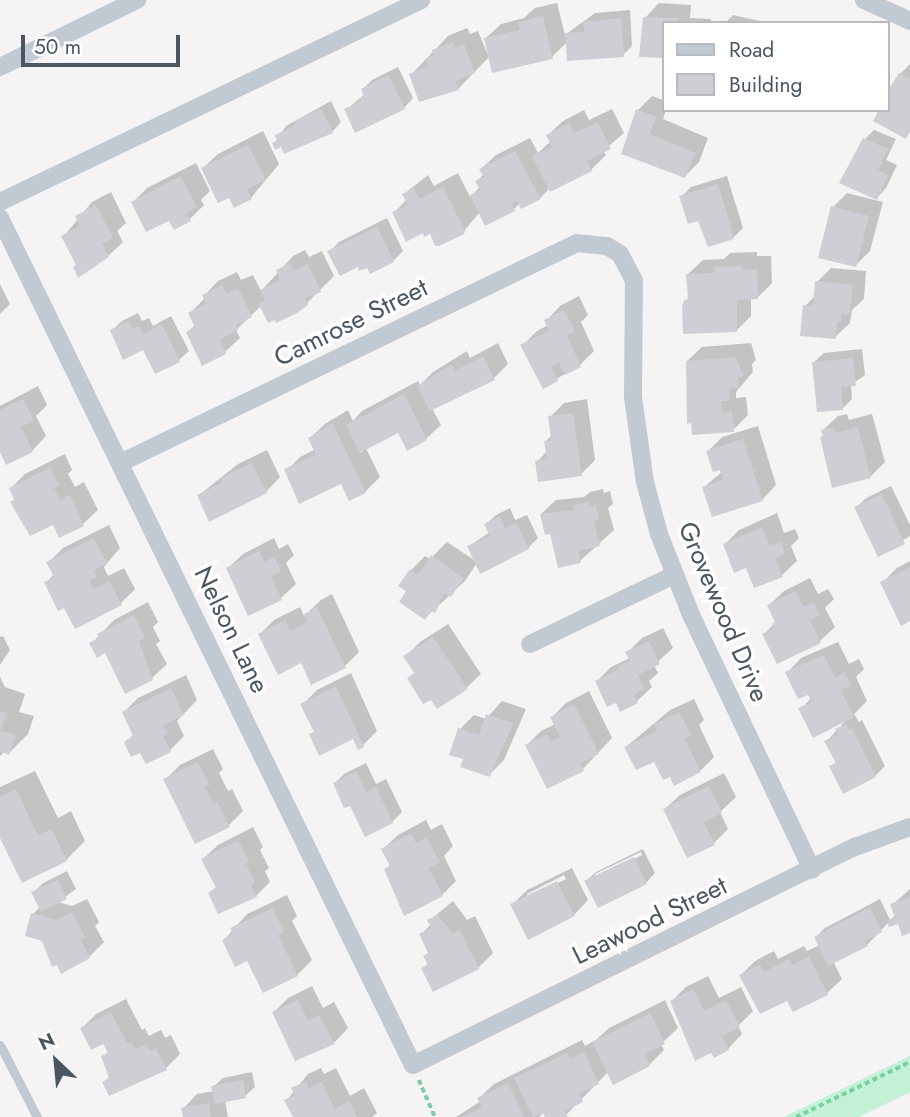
<!DOCTYPE html>
<html>
<head>
<meta charset="utf-8">
<style>
	body { margin:0 }
	#map { position:relative; width:910px; height:1117px; overflow:hidden; background:#f5f3f3; font-family:Jost,sans-serif }
	div>[style] { position:absolute }
	[style*='--x'] { left:calc(var(--x)*1px); top:calc(var(--y)*1px); width:calc(var(--w)*1px); rotate:calc(var(--a)*1deg) }
	.green>* { inset:0; background:#c3f1d5 }
	.shadow>* { inset:0; background:#0003 }
	.building>* { inset:0; background:#cdcfd5 }
	.path>* { height:3.5px; margin-top:-1.75px; transform-origin:0; background:repeating-linear-gradient(90deg,#7ad0a6 0 5px,transparent 0 8.5px) }
	.service>* { height:9px; margin:-4.5px; padding:0 4.5px; transform-origin:4.5px; border-radius:4.5px; background:#c1cad2 }
	.minor>* { height:18px; margin:-9px; padding:0 9px; transform-origin:9px; border-radius:9px; background:#c1cad2 }
	span { translate:-50% -50%; white-space:nowrap; text-align:center; line-height:1.15; -webkit-text-stroke:7px #fff; paint-order:stroke }
	.street-label { font-size:26px; color:#4a5661 }
	.legend { position:absolute; left:662px; top:21px; width:228px; height:91px; box-sizing:border-box; background:#fff; border:2px solid #b7bbc0; margin:0; padding:9px 12px; list-style:none; font-size:21px; color:#4a5661 }
	.legend li { display:flex; align-items:center; gap:14px; height:35px }
	.legend b { width:35px; border:2px solid #b7bbc0 }
	.north { position:absolute; left:21px; top:1026px; width:70px; height:70px; -webkit-text-stroke:5px #fff; paint-order:stroke; rotate:334deg; font-size:19px; font-weight:700; line-height:28px; text-align:center; color:#4a5661 }
	.north::after { content:''; display:block; margin:auto; width:24px; height:32px; background:#4a5661; clip-path:polygon(50% 0,100% 100%,50% 72%,0 100%) }
	.scale { position:absolute; left:21px; top:35px; width:159px; height:32px; box-sizing:border-box; border:4px solid #4a5661; border-top:0; padding-left:9px; font-size:21px; line-height:24px; white-space:nowrap; color:#4a5661; -webkit-text-stroke:5px #fff; paint-order:stroke }
</style>
</head>
<body>
<div id="map">
	<div class="green">
		<div style="clip-path:polygon(910px 1056px,910px 1092px,859px 1117px,784px 1117px)"></div>
	</div>
	<div class="shadow">
		<div style="clip-path:polygon(557px 3px,565px 35px,595px 13px,630px 10px,632px 46px,623px 55px,567px 42px,552px 57px,490px 56px,458px 89px,411px 75px,448px 36px,467px 28px,470px 34px,478px 31px,488px 55px,486px 38px,501px 24px,524px 18px,535px 8px)"></div>
		<div style="clip-path:polygon(659px 3px,691px 5px,690px 18px,711px 19px,711px 23px,663px 23px,663px 56px,641px 55px,645px 18px)"></div>
		<div style="clip-path:polygon(733px 15px,768px 23px,725px 23px)"></div>
		<div style="clip-path:polygon(910px 64px,910px 132px,906px 136px,887px 110px,887px 98px,900px 74px)"></div>
		<div style="clip-path:polygon(398px 67px,413px 98px,404px 108px,346px 110px,365px 94px,363px 89px,372px 80px)"></div>
		<div style="clip-path:polygon(652px 96px,663px 100px,663px 110px,666px 110px,663px 119px,708px 138px,699px 162px,685px 176px,623px 153px,638px 110px)"></div>
		<div style="clip-path:polygon(331px 101px,341px 122px,332px 132px,274px 144px,286px 126px)"></div>
		<div style="clip-path:polygon(612px 109px,624px 133px,603px 151px,606px 155px,591px 170px,550px 188px,540px 198px,520px 203px,514px 209px,480px 212px,463px 232px,431px 232px,394px 213px,407px 199px,404px 194px,428px 175px,434px 186px,458px 173px,470px 197px,480px 187px,477px 181px,484px 174px,481px 169px,496px 155px,530px 138px,538px 153px,551px 141px,548px 135px,563px 121px,584px 110px,589px 120px)"></div>
		<div style="clip-path:polygon(874px 130px,896px 139px,886px 160px,897px 165px,886px 188px,877px 198px,865px 139px)"></div>
		<div style="clip-path:polygon(263px 131px,279px 164px,251px 198px,230px 195px,203px 168px,218px 154px)"></div>
		<div style="clip-path:polygon(196px 163px,210px 191px,201px 200px,204px 205px,189px 220px,170px 218px,133px 202px,147px 188px)"></div>
		<div style="clip-path:polygon(727px 176px,743px 228px,734px 237px,709px 245px,699px 219px,681px 197px,691px 187px)"></div>
		<div style="clip-path:polygon(111px 192px,126px 223px,117px 231px,123px 242px,108px 256px,77px 265px,64px 236px,92px 202px)"></div>
		<div style="clip-path:polygon(847px 193px,883px 202px,870px 251px,856px 265px,833px 207px)"></div>
		<div style="clip-path:polygon(387px 218px,403px 251px,393px 261px,371px 272px,367px 265px,358px 265px,330px 251px,339px 242px)"></div>
		<div style="clip-path:polygon(305px 250px,309px 257px,322px 251px,334px 276px,307px 303px,261px 306px,236px 330px,240px 338px,225px 352px,203px 363px,188px 332px,196px 324px,190px 313px,205px 298px,204px 296px,218px 281px,237px 272px,241px 280px,253px 275px,261px 291px,293px 256px)"></div>
		<div style="clip-path:polygon(757px 252px,757px 256px,771px 256px,772px 283px,758px 297px,751px 298px,751px 316px,737px 330px,686px 300px,689px 297px,688px 274px,703px 260px,724px 259px,730px 253px)"></div>
		<div style="clip-path:polygon(831px 268px,866px 271px,864px 299px,852px 310px,850px 323px,835px 337px,805px 306px,816px 295px,817px 282px)"></div>
		<div style="clip-path:polygon(0 284px,10px 304px,0 314px)"></div>
		<div style="clip-path:polygon(579px 296px,588px 315px,581px 322px,594px 351px,580px 365px,543px 387px,522px 346px,537px 331px,548px 325px,546px 321px,560px 306px)"></div>
		<div style="clip-path:polygon(138px 313px,142px 321px,149px 318px,153px 326px,171px 316px,189px 351px,179px 360px,144px 348px,112px 330px,122px 321px)"></div>
		<div style="clip-path:polygon(498px 343px,508px 364px,494px 378px,432px 408px,441px 425px,426px 439px,399px 431px,366px 448px,380px 477px,365px 492px,350px 499px,342px 482px,286px 471px,300px 457px,316px 449px,310px 438px,325px 424px,348px 410px,353px 421px,362px 411px,418px 381px,420px 385px,433px 372px,467px 351px,470px 358px)"></div>
		<div style="clip-path:polygon(751px 343px,756px 360px,752px 364px,753px 372px,736px 392px,736px 398px,746px 397px,748px 415px,733px 430px,687px 361px,702px 347px)"></div>
		<div style="clip-path:polygon(862px 349px,865px 375px,851px 385px,852px 399px,842px 409px,814px 362px,824px 353px)"></div>
		<div style="clip-path:polygon(38px 386px,47px 405px,36px 416px,46px 436px,32px 451px,0 449px,0 406px)"></div>
		<div style="clip-path:polygon(587px 399px,595px 460px,581px 474px,537px 462px,547px 451px,546px 441px,552px 435px,550px 417px,564px 403px)"></div>
		<div style="clip-path:polygon(847px 414px,849px 420px,872px 414px,885px 462px,870px 477px,825px 435px,823px 430px,838px 416px)"></div>
		<div style="clip-path:polygon(758px 426px,776px 485px,762px 500px,704px 487px,722px 472px,708px 451px,722px 437px)"></div>
		<div style="clip-path:polygon(267px 450px,280px 477px,266px 492px,199px 495px,238px 464px)"></div>
		<div style="clip-path:polygon(65px 454px,72px 470px,68px 474px,75px 487px,84px 482px,98px 510px,83px 524px,60px 536px,54px 523px,16px 499px,11px 488px,25px 474px)"></div>
		<div style="clip-path:polygon(891px 486px,910px 525px,910px 536px,879px 554px,857px 507px,866px 498px)"></div>
		<div style="clip-path:polygon(603px 489px,604px 493px,610px 491px,613px 504px,608px 508px,614px 530px,580px 561px,551px 532px,541px 514px,556px 500px,584px 497px,590px 492px)"></div>
		<div style="clip-path:polygon(510px 508px,515px 520px,527px 515px,538px 538px,528px 548px,477px 563px,465px 581px,425px 618px,408px 591px,411px 570px,425px 556px,430px 559px,447px 542px,477px 562px,469px 546px,490px 532px,486px 524px,496px 515px)"></div>
		<div style="clip-path:polygon(777px 513px,784px 533px,795px 529px,799px 538px,791px 546px,797px 561px,782px 575px,747px 566px,725px 544px,739px 530px)"></div>
		<div style="clip-path:polygon(109px 525px,120px 548px,104px 567px,108px 576px,124px 568px,135px 589px,121px 603px,65px 605px,46px 583px,54px 574px,48px 563px,63px 548px)"></div>
		<div style="clip-path:polygon(274px 538px,279px 549px,288px 544px,294px 555px,286px 563px,296px 584px,281px 598px,249px 614px,228px 568px,243px 554px)"></div>
		<div style="clip-path:polygon(910px 561px,910px 620px,883px 582px,897px 568px)"></div>
		<div style="clip-path:polygon(810px 578px,818px 594px,828px 589px,834px 599px,825px 608px,835px 627px,820px 641px,778px 662px,764px 634px,777px 621px,769px 605px,784px 591px)"></div>
		<div style="clip-path:polygon(332px 594px,359px 652px,345px 666px,302px 661px,260px 634px,274px 620px,300px 607px,304px 616px,321px 600px)"></div>
		<div style="clip-path:polygon(148px 602px,158px 622px,153px 627px,160px 641px,156px 644px,167px 664px,152px 678px,92px 643px,114px 620px)"></div>
		<div style="clip-path:polygon(448px 624px,481px 674px,466px 688px,415px 672px,405px 657px,420px 642px)"></div>
		<div style="clip-path:polygon(663px 628px,673px 648px,654px 665px,658px 673px,649px 681px,652px 687px,637px 701px,621px 709px,616px 700px,597px 681px,611px 667px,630px 658px,627px 653px,642px 638px)"></div>
		<div style="clip-path:polygon(3px 636px,10px 650px,0 665px,0 637px)"></div>
		<div style="clip-path:polygon(838px 642px,849px 664px,859px 659px,864px 669px,856px 677px,867px 701px,854px 714px,859px 722px,862px 720px,885px 766px,875px 776px,831px 767px,837px 761px,827px 741px,847px 719px,801px 709px,811px 698px,787px 673px,801px 658px)"></div>
		<div style="clip-path:polygon(351px 673px,377px 731px,363px 745px,353px 737px,311px 735px,315px 731px,302px 705px,317px 690px)"></div>
		<div style="clip-path:polygon(186px 675px,197px 700px,177px 721px,184px 736px,170px 750px,140px 750px,126px 742px,134px 734px,124px 712px,138px 698px)"></div>
		<div style="clip-path:polygon(0 677px,5px 687px,25px 694px,19px 712px,34px 716px,28px 734px,9px 753px,5px 751px,0 756px)"></div>
		<div style="clip-path:polygon(589px 691px,612px 738px,583px 769px,527px 745px,541px 731px,555px 724px,552px 717px,566px 703px)"></div>
		<div style="clip-path:polygon(694px 699px,704px 720px,699px 725px,714px 757px,700px 771px,670px 774px,654px 759px,626px 747px,670px 710px)"></div>
		<div style="clip-path:polygon(502px 701px,526px 709px,504px 760px,489px 775px,465px 758px,460px 729px,474px 715px,486px 719px)"></div>
		<div style="clip-path:polygon(213px 749px,223px 769px,219px 773px,228px 791px,232px 789px,243px 811px,229px 825px,165px 780px,180px 765px)"></div>
		<div style="clip-path:polygon(366px 763px,376px 784px,386px 779px,402px 812px,392px 822px,351px 803px,335px 783px,344px 774px)"></div>
		<div style="clip-path:polygon(35px 771px,58px 818px,71px 811px,85px 841px,66px 860px,23px 881px,0 834px,0 787px)"></div>
		<div style="clip-path:polygon(724px 773px,736px 797px,720px 812px,728px 829px,714px 843px,665px 809px,680px 795px)"></div>
		<div style="clip-path:polygon(426px 820px,431px 830px,442px 824px,453px 846px,444px 856px,456px 881px,442px 895px,386px 869px,391px 864px,383px 849px,398px 835px)"></div>
		<div style="clip-path:polygon(253px 827px,263px 847px,260px 850px,269px 868px,265px 871px,270px 882px,256px 896px,219px 912px,210px 893px,217px 886px,203px 859px,218px 845px)"></div>
		<div style="clip-path:polygon(evenodd,643px 849px,655px 873px,646px 883px,586px 881px,596px 872px,643px 849px,641px 852px,642px 855px,595px 878px,595px 874px,641px 852px)"></div>
		<div style="clip-path:polygon(evenodd,572px 868px,588px 900px,574px 915px,512px 905px,527px 890px,572px 868px,564px 875px,566px 879px,527px 898px,527px 894px,564px 875px)"></div>
		<div style="clip-path:polygon(67px 871px,76px 889px,58px 902px,72px 906px,87px 899px,99px 922px,95px 926px,104px 942px,89px 957px,33px 914px,40px 907px,33px 893px,43px 883px)"></div>
		<div style="clip-path:polygon(910px 889px,910px 931px,899px 922px,889px 922px,867px 945px,833px 961px,842px 979px,827px 993px,793px 1010px,788px 999px,741px 975px,755px 961px,774px 951px,778px 959px,804px 946px,807px 951px,820px 945px,816px 937px,825px 928px,880px 899px,890px 920px,896px 915px,892px 905px)"></div>
		<div style="clip-path:polygon(287px 895px,297px 916px,292px 921px,312px 960px,297px 975px,248px 959px,224px 940px,247px 914px)"></div>
		<div style="clip-path:polygon(453px 901px,467px 920px,475px 916px,493px 953px,478px 968px,423px 968px,429px 963px,429px 952px,421px 935px,431px 924px,430px 920px)"></div>
		<div style="clip-path:polygon(708px 976px,719px 998px,741px 987px,753px 1011px,738px 1026px,742px 1034px,728px 1049px,672px 1001px,686px 987px)"></div>
		<div style="clip-path:polygon(312px 986px,323px 1008px,334px 1002px,348px 1028px,334px 1043px,274px 1012px,288px 998px)"></div>
		<div style="clip-path:polygon(126px 999px,142px 1030px,145px 1028px,149px 1036px,161px 1030px,165px 1038px,171px 1035px,180px 1054px,166px 1068px,104px 1082px,110px 1076px,103px 1057px,109px 1051px,104px 1041px,82px 1028px,96px 1014px)"></div>
		<div style="clip-path:polygon(665px 1000px,678px 1028px,661px 1044px,664px 1050px,649px 1065px,609px 1071px,566px 1115px,547px 1117px,544px 1112px,539px 1117px,456px 1117px,481px 1101px,479px 1098px,494px 1084px,582px 1040px,585px 1046px,597px 1039px,609px 1028px)"></div>
		<div style="clip-path:polygon(321px 1068px,324px 1074px,336px 1068px,350px 1096px,364px 1088px,377px 1113px,372px 1117px,295px 1117px,287px 1100px,308px 1074px)"></div>
		<div style="clip-path:polygon(252px 1072px,255px 1087px,245px 1096px,225px 1100px,228px 1117px,185px 1117px,183px 1109px,197px 1094px,214px 1091px,213px 1087px,223px 1078px)"></div>
	</div>
	<div class="building">
		<div style="clip-path:polygon(543px 16px,553px 59px,492px 73px,484px 38px,520px 30px,518px 22px)"></div>
		<div style="clip-path:polygon(643px 17px,677px 18px,677px 23px,663px 23px,663px 58px,639px 57px)"></div>
		<div style="clip-path:polygon(621px 18px,624px 57px,567px 61px,565px 33px,584px 32px,583px 22px)"></div>
		<div style="clip-path:polygon(453px 42px,455px 48px,464px 44px,475px 73px,455px 81px,459px 90px,419px 102px,409px 74px,428px 66px,425px 59px,434px 55px,432px 50px)"></div>
		<div style="clip-path:polygon(899px 73px,910px 79px,910px 131px,906px 139px,873px 121px,879px 110px,887px 110px,887px 92px)"></div>
		<div style="clip-path:polygon(388px 75px,405px 109px,355px 133px,344px 109px,361px 101px,360px 98px,364px 96px,361px 89px)"></div>
		<div style="clip-path:polygon(321px 109px,333px 133px,284px 154px,281px 147px,275px 150px,272px 143px,277px 141px,275px 135px,294px 126px,296px 120px)"></div>
		<div style="clip-path:polygon(636px 109px,656px 117px,650px 134px,695px 153px,685px 178px,621px 154px)"></div>
		<div style="clip-path:polygon(598px 122px,611px 149px,587px 161px,592px 171px,550px 192px,532px 156px,552px 147px,546px 135px,569px 123px,574px 133px)"></div>
		<div style="clip-path:polygon(863px 138px,888px 149px,878px 170px,888px 175px,877px 200px,839px 183px)"></div>
		<div style="clip-path:polygon(248px 145px,266px 180px,247px 189px,252px 199px,234px 208px,229px 198px,218px 203px,201px 168px)"></div>
		<div style="clip-path:polygon(515px 151px,541px 199px,521px 209px,517px 201px,512px 204px,515px 211px,485px 226px,470px 195px,480px 190px,475px 181px,484px 177px,479px 169px)"></div>
		<div style="clip-path:polygon(181px 176px,197px 207px,186px 213px,191px 221px,174px 230px,169px 221px,146px 232px,131px 202px)"></div>
		<div style="clip-path:polygon(718px 184px,734px 239px,708px 247px,698px 221px,688px 224px,679px 196px)"></div>
		<div style="clip-path:polygon(443px 187px,465px 231px,464px 234px,439px 246px,435px 246px,430px 234px,424px 237px,423px 233px,406px 242px,392px 212px,408px 205px,402px 194px,414px 188px,419px 199px)"></div>
		<div style="clip-path:polygon(96px 205px,113px 238px,102px 244px,109px 257px,78px 278px,73px 267px,76px 265px,61px 236px,80px 226px,75px 216px)"></div>
		<div style="clip-path:polygon(831px 206px,869px 216px,856px 267px,818px 258px)"></div>
		<div style="clip-path:polygon(377px 227px,394px 262px,370px 274px,367px 268px,359px 271px,358px 267px,340px 276px,327px 251px)"></div>
		<div style="clip-path:polygon(290px 263px,294px 271px,308px 264px,321px 292px,305px 298px,308px 305px,297px 313px,276px 323px,275px 320px,268px 323px,258px 303px,265px 300px,260px 290px,280px 280px,276px 270px)"></div>
		<div style="clip-path:polygon(743px 266px,743px 270px,757px 269px,758px 299px,737px 300px,737px 332px,683px 334px,682px 307px,684px 300px,688px 299px,686px 274px,714px 273px,714px 267px)"></div>
		<div style="clip-path:polygon(815px 281px,853px 285px,850px 315px,841px 314px,841px 321px,837px 321px,836px 339px,800px 336px,803px 305px,813px 306px)"></div>
		<div style="clip-path:polygon(222px 285px,226px 293px,238px 288px,252px 317px,236px 325px,238px 330px,220px 339px,226px 354px,202px 366px,186px 332px,195px 327px,188px 313px,206px 304px,202px 295px)"></div>
		<div style="clip-path:polygon(564px 310px,575px 331px,567px 335px,581px 367px,565px 375px,559px 363px,551px 367px,558px 381px,543px 389px,520px 345px,549px 331px,544px 320px)"></div>
		<div style="clip-path:polygon(129px 321px,133px 329px,139px 326px,143px 334px,162px 324px,180px 362px,155px 374px,143px 350px,123px 360px,110px 330px)"></div>
		<div style="clip-path:polygon(483px 356px,495px 380px,430px 411px,417px 386px,452px 364px,455px 371px)"></div>
		<div style="clip-path:polygon(736px 357px,743px 376px,738px 377px,739px 388px,729px 389px,730px 401px,721px 401px,722px 412px,732px 411px,734px 432px,692px 435px,691px 423px,687px 424px,686px 361px)"></div>
		<div style="clip-path:polygon(853px 358px,856px 386px,841px 387px,843px 410px,817px 412px,812px 362px)"></div>
		<div style="clip-path:polygon(404px 394px,427px 440px,407px 451px,398px 433px,360px 453px,346px 425px)"></div>
		<div style="clip-path:polygon(23px 399px,34px 421px,21px 427px,33px 452px,6px 465px,0 452px,0 410px)"></div>
		<div style="clip-path:polygon(573px 413px,582px 476px,538px 482px,535px 461px,547px 459px,544px 441px,551px 440px,548px 416px)"></div>
		<div style="clip-path:polygon(333px 423px,366px 493px,349px 501px,341px 484px,299px 504px,284px 469px,316px 455px,308px 438px)"></div>
		<div style="clip-path:polygon(833px 427px,835px 433px,858px 427px,871px 478px,832px 488px,820px 437px,823px 436px,821px 430px)"></div>
		<div style="clip-path:polygon(743px 439px,763px 501px,712px 517px,702px 487px,723px 480px,720px 470px,713px 472px,706px 451px)"></div>
		<div style="clip-path:polygon(252px 463px,267px 493px,209px 522px,197px 495px,223px 482px,221px 478px)"></div>
		<div style="clip-path:polygon(50px 467px,59px 485px,54px 488px,60px 500px,70px 495px,84px 526px,59px 538px,53px 525px,30px 536px,10px 502px,14px 500px,9px 488px)"></div>
		<div style="clip-path:polygon(882px 494px,905px 544px,878px 557px,854px 507px)"></div>
		<div style="clip-path:polygon(589px 502px,590px 506px,596px 505px,599px 520px,594px 521px,600px 546px,578px 551px,581px 563px,558px 568px,550px 534px,545px 535px,540px 514px,574px 510px,573px 505px)"></div>
		<div style="clip-path:polygon(500px 516px,505px 528px,517px 523px,529px 549px,480px 574px,467px 546px,490px 536px,484px 524px)"></div>
		<div style="clip-path:polygon(762px 527px,770px 546px,781px 542px,785px 554px,775px 558px,783px 577px,754px 588px,746px 568px,734px 573px,723px 544px)"></div>
		<div style="clip-path:polygon(94px 538px,107px 563px,94px 570px,97px 577px,89px 581px,94px 589px,109px 581px,122px 605px,75px 629px,64px 608px,58px 611px,44px 582px,54px 577px,46px 562px)"></div>
		<div style="clip-path:polygon(259px 551px,264px 562px,274px 557px,281px 571px,271px 576px,282px 600px,248px 616px,226px 568px)"></div>
		<div style="clip-path:polygon(431px 555px,464px 578px,451px 597px,444px 593px,435px 613px,431px 611px,425px 620px,399px 602px,406px 591px,398px 586px,410px 569px,418px 575px)"></div>
		<div style="clip-path:polygon(910px 567px,910px 621px,901px 626px,880px 582px)"></div>
		<div style="clip-path:polygon(796px 591px,803px 607px,814px 602px,820px 615px,810px 620px,821px 643px,777px 664px,762px 634px,774px 628px,772px 624px,775px 622px,767px 605px)"></div>
		<div style="clip-path:polygon(317px 607px,346px 668px,311px 685px,301px 663px,278px 675px,258px 634px,285px 620px,290px 631px,308px 622px,304px 614px)"></div>
		<div style="clip-path:polygon(134px 615px,145px 638px,139px 641px,153px 680px,125px 694px,105px 653px,97px 658px,89px 643px,99px 638px,97px 634px)"></div>
		<div style="clip-path:polygon(433px 637px,468px 689px,437px 709px,431px 700px,423px 704px,407px 678px,414px 673px,403px 656px)"></div>
		<div style="clip-path:polygon(649px 641px,660px 664px,638px 675px,644px 689px,634px 694px,638px 703px,620px 712px,616px 703px,607px 707px,595px 681px,620px 669px,618px 666px,630px 661px,625px 652px)"></div>
		<div style="clip-path:polygon(824px 655px,835px 677px,845px 672px,851px 685px,841px 690px,854px 717px,813px 738px,798px 708px,812px 702px,808px 695px,798px 699px,785px 672px)"></div>
		<div style="clip-path:polygon(336px 686px,364px 747px,358px 750px,353px 739px,319px 756px,309px 734px,314px 732px,300px 704px)"></div>
		<div style="clip-path:polygon(171px 688px,184px 715px,163px 725px,167px 734px,163px 736px,171px 752px,146px 764px,140px 753px,131px 757px,124px 742px,133px 736px,122px 712px)"></div>
		<div style="clip-path:polygon(574px 704px,599px 754px,580px 763px,584px 771px,547px 789px,525px 745px,547px 734px,551px 742px,560px 737px,550px 717px)"></div>
		<div style="clip-path:polygon(0 711px,7px 713px,1px 731px,16px 735px,9px 755px,0 751px)"></div>
		<div style="clip-path:polygon(679px 712px,691px 735px,679px 742px,685px 740px,701px 772px,674px 786px,670px 777px,663px 780px,654px 762px,636px 770px,624px 747px,657px 731px,654px 724px)"></div>
		<div style="clip-path:polygon(486px 714px,513px 723px,490px 777px,460px 767px,463px 759px,449px 755px,458px 728px,479px 735px)"></div>
		<div style="clip-path:polygon(846px 724px,849px 730px,852px 728px,876px 777px,843px 794px,829px 766px,836px 763px,824px 741px,837px 735px,835px 729px)"></div>
		<div style="clip-path:polygon(198px 762px,210px 785px,205px 787px,213px 804px,217px 802px,230px 827px,195px 844px,163px 779px)"></div>
		<div style="clip-path:polygon(356px 771px,366px 792px,376px 787px,393px 823px,365px 837px,350px 806px,344px 808px,333px 783px)"></div>
		<div style="clip-path:polygon(709px 786px,722px 813px,704px 822px,715px 845px,687px 858px,663px 809px)"></div>
		<div style="clip-path:polygon(16px 789px,38px 835px,52px 829px,67px 861px,22px 883px,0 838px,0 797px)"></div>
		<div style="clip-path:polygon(411px 833px,416px 843px,427px 838px,440px 862px,429px 868px,443px 896px,404px 916px,384px 869px,390px 866px,381px 849px)"></div>
		<div style="clip-path:polygon(238px 840px,249px 862px,246px 864px,255px 883px,251px 885px,257px 897px,218px 914px,208px 893px,216px 888px,201px 859px)"></div>
		<div style="clip-path:polygon(634px 857px,647px 884px,598px 908px,584px 881px)"></div>
		<div style="clip-path:polygon(58px 880px,67px 899px,41px 912px,31px 892px)"></div>
		<div style="clip-path:polygon(557px 881px,575px 916px,528px 940px,510px 904px)"></div>
		<div style="clip-path:polygon(910px 897px,910px 933px,902px 936px,898px 924px,889px 927px,887px 921px,895px 918px,890px 904px)"></div>
		<div style="clip-path:polygon(870px 907px,882px 932px,865px 941px,868px 946px,828px 966px,814px 937px)"></div>
		<div style="clip-path:polygon(273px 908px,284px 932px,278px 935px,298px 976px,263px 993px,247px 961px,235px 967px,222px 940px,233px 934px,230px 928px)"></div>
		<div style="clip-path:polygon(72px 912px,86px 938px,81px 940px,90px 958px,61px 974px,57px 965px,52px 967px,42px 941px,25px 936px,31px 913px,57px 920px)"></div>
		<div style="clip-path:polygon(438px 915px,452px 933px,460px 930px,479px 969px,433px 992px,421px 968px,428px 965px,423px 956px,428px 953px,419px 934px,431px 928px,427px 920px)"></div>
		<div style="clip-path:polygon(809px 956px,828px 995px,793px 1012px,787px 1001px,760px 1014px,739px 975px,760px 965px,764px 972px,789px 959px,792px 965px)"></div>
		<div style="clip-path:polygon(693px 989px,704px 1011px,726px 1000px,740px 1027px,722px 1036px,729px 1050px,714px 1058px,711px 1053px,695px 1061px,670px 1001px)"></div>
		<div style="clip-path:polygon(298px 1000px,308px 1021px,319px 1015px,335px 1044px,295px 1061px,272px 1012px)"></div>
		<div style="clip-path:polygon(111px 1012px,127px 1043px,131px 1042px,135px 1049px,147px 1044px,150px 1051px,156px 1048px,167px 1070px,109px 1096px,102px 1082px,109px 1078px,101px 1056px,108px 1053px,103px 1044px,91px 1050px,80px 1028px)"></div>
		<div style="clip-path:polygon(650px 1013px,665px 1044px,645px 1054px,650px 1066px,613px 1085px,592px 1042px)"></div>
		<div style="clip-path:polygon(584px 1052px,599px 1084px,579px 1094px,583px 1102px,565px 1111px,568px 1117px,545px 1117px,543px 1113px,533px 1117px,514px 1078px,567px 1053px,570px 1059px)"></div>
		<div style="clip-path:polygon(243px 1080px,246px 1098px,215px 1104px,211px 1086px)"></div>
		<div style="clip-path:polygon(306px 1081px,309px 1088px,322px 1082px,335px 1109px,349px 1101px,357px 1117px,293px 1117px,284px 1100px,295px 1095px,291px 1088px)"></div>
		<div style="clip-path:polygon(508px 1083px,524px 1117px,461px 1117px,482px 1107px,477px 1098px)"></div>
		<div style="clip-path:polygon(209px 1103px,211px 1117px,183px 1117px,181px 1108px)"></div>
	</div>
	<div class="path">
		<div style="--x:419;--y:1080;--w:40;--a:66.6"></div>
		<div style="--x:796;--y:1117;--w:127;--a:-25.8"></div>
	</div>
	<div class="service">
		<div style="--x:0;--y:1045;--w:81;--a:62.8"></div>
	</div>
	<div class="minor">
		<div style="--x:864;--y:0;--w:51;--a:24.5"></div>
		<div style="--x:0;--y:67;--w:153;--a:-26.1"></div>
		<div style="--x:0;--y:202;--w:467;--a:-25.6"></div>
		<div style="--x:0;--y:218;--w:942;--a:64.01"></div>
		<div style="--x:413;--y:1065;--w:493;--a:-26.3"></div>
		<div style="--x:855;--y:847;--w:59;--a:-20"></div>
		<div style="--x:120;--y:463;--w:507;--a:-25.71"></div>
		<div style="--x:577;--y:243;--w:30;--a:6"></div>
		<div style="--x:607;--y:246;--w:15;--a:32"></div>
		<div style="--x:620;--y:254;--w:30;--a:62"></div>
		<div style="--x:634;--y:280;--w:117;--a:90.5"></div>
		<div style="--x:633;--y:397;--w:86;--a:82"></div>
		<div style="--x:645;--y:482;--w:54;--a:74.9"></div>
		<div style="--x:659;--y:534;--w:87;--a:68.4"></div>
		<div style="--x:691;--y:615;--w:282;--a:64.6"></div>
		<div style="--x:530;--y:644;--w:160;--a:-25.6"></div>
	</div>
	<div class="street-label">
		<span style="left:351px;top:323px;rotate:-26deg">Camrose Street</span>
		<span style="left:723px;top:612px;rotate:67deg">Grovewood Drive</span>
		<span style="left:231px;top:630px;rotate:64deg">Nelson Lane</span>
		<span style="left:650px;top:921px;rotate:-26deg">Leawood Street</span>
	</div>
	<ul class="legend">
	<li><b style="height:9px;background:#c1cad2"></b>Road</li>
	<li><b style="height:19px;background:#cdcfd5"></b>Building</li>
	</ul>
	<div class="north">N</div>
	<div class="scale">50 m</div>
</div>
</body>
</html>
